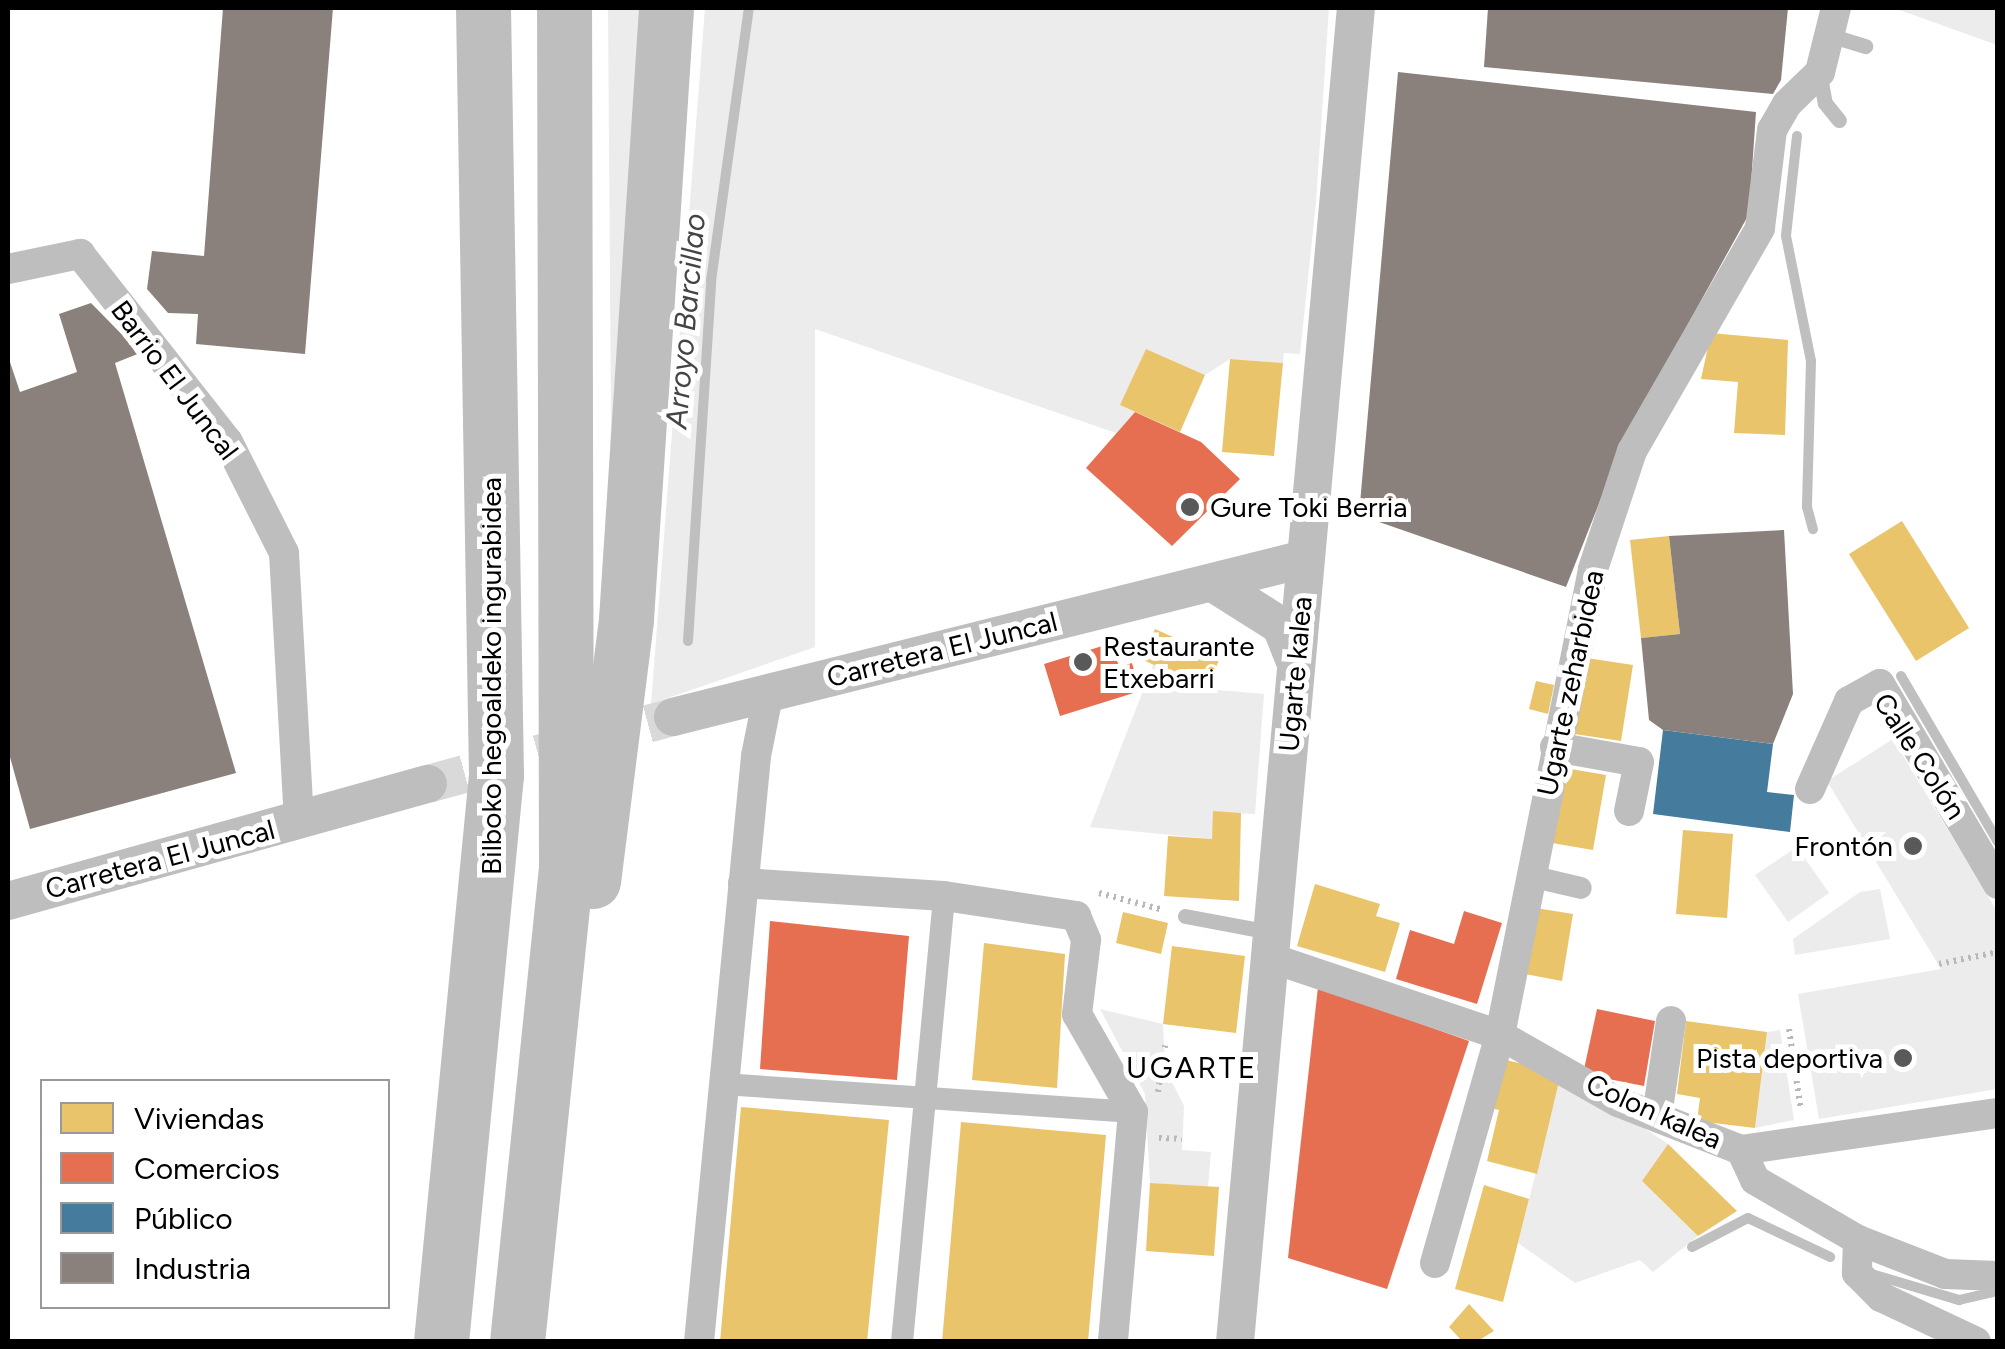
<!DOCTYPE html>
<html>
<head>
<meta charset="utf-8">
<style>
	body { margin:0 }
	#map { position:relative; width:2005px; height:1349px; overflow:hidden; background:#fff; font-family:Figtree,sans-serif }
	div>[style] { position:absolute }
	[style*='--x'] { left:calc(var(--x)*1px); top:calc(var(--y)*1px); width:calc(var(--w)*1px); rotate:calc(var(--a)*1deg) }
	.green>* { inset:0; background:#ececec }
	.homes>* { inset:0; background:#e9c46a }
	.shops>* { inset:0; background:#e76f51 }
	.public>* { inset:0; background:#457b9d }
	.industry>* { inset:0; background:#8a817c }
	.stream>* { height:10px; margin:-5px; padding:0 5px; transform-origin:5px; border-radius:5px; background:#bfbfbf }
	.tertiary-tunnel>* { height:38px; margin-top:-19px; transform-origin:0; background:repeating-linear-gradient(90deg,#d9d9d9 0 38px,transparent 0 57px) }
	.path>* { height:6px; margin-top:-3px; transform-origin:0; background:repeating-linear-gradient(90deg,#b9b9b9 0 2.5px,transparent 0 7.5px) }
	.service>* { height:15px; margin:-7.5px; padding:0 7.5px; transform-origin:7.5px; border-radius:7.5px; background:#bebebe }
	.pedestrian>* { height:22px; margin:-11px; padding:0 11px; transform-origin:11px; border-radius:11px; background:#bebebe }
	.minor>* { height:30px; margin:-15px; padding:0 15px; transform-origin:15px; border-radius:15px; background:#bebebe }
	.tertiary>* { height:38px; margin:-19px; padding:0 19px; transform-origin:19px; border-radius:19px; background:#bebebe }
	.motorway>* { height:55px; margin:-27.5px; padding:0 27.5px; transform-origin:27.5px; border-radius:27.5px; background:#bebebe }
	.dots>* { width:28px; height:28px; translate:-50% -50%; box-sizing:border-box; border:5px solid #fff; border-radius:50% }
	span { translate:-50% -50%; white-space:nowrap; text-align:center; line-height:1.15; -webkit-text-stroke:10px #fff; paint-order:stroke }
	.street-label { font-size:28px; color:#000 }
	.poi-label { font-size:28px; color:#000 }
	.left { translate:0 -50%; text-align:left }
	.right { translate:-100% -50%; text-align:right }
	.water-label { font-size:30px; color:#444; font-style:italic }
	.neighbourhood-label { font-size:30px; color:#000; letter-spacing:2.5px }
	.frame { position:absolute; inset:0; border:10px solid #000; pointer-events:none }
	.legend { position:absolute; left:40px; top:1079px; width:350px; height:230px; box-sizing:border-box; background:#fff; border:2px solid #999; margin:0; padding:12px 18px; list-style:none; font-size:30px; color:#000 }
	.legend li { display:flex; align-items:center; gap:20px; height:50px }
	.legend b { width:50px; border:2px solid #999 }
</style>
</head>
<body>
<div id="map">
	<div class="green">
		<div style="clip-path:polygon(608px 8px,653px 8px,608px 553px,611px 421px)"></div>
		<div style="clip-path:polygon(705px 8px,1329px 8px,1316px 202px,1300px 354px,1284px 353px,1283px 363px,1230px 359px,1205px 375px,1146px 349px,1121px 405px,1135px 412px,1116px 433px,815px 329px,815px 647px,651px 704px)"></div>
		<div style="clip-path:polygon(1894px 8px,1997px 8px,1997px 45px)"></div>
		<div style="clip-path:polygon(1153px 665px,1206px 689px,1264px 694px,1255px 814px,1214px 812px,1212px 839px,1090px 827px)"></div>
		<div style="clip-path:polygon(1893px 739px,1997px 911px,1997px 1089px,1819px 1119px,1798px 994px,1941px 969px,1827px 781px)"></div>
		<div style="clip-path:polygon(1797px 847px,1829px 893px,1788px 922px,1755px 875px)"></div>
		<div style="clip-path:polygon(1880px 889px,1890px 939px,1795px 955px,1793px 939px,1860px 892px)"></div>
		<div style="clip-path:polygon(1100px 1009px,1163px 1024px,1165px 1068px,1184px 1106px,1182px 1150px,1211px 1152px,1208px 1187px,1150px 1183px,1145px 1094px)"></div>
		<div style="clip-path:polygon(1780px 1030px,1794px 1120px,1755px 1128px,1767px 1032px)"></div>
		<div style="clip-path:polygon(1561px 1073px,1668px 1144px,1642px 1181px,1698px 1236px,1653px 1272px,1640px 1260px,1575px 1283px,1518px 1243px)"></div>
	</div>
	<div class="homes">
		<div style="clip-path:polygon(1711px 333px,1788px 340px,1785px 435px,1734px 433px,1738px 382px,1701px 379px)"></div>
		<div style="clip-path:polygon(1146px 349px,1205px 375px,1180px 432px,1120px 405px)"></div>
		<div style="clip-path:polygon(1230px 359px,1283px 363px,1274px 456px,1222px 452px)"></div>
		<div style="clip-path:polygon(1902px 521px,1969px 628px,1916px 661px,1849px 554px)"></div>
		<div style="clip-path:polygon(1669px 536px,1680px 634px,1641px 638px,1630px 540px)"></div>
		<div style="clip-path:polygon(1155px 629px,1220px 658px,1206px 689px,1141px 659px)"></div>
		<div style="clip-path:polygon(1580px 657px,1633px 665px,1621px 741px,1568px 733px)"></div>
		<div style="clip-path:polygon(1536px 681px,1554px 685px,1548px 714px,1529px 709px)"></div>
		<div style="clip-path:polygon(1565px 768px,1606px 775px,1593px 850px,1552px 843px)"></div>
		<div style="clip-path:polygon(1213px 811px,1241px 813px,1239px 901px,1164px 896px,1168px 836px,1212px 839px)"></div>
		<div style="clip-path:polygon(1683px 830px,1733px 834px,1727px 918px,1676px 914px)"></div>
		<div style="clip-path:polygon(1315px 884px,1380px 904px,1376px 916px,1400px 923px,1385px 972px,1297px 946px)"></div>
		<div style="clip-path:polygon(1536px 908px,1573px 914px,1562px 981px,1525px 974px)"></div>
		<div style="clip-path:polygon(1123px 912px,1168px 923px,1161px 954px,1116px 943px)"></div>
		<div style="clip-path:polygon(984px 943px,1065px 954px,1057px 1088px,972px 1080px)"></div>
		<div style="clip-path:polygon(1172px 946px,1245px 956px,1236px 1033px,1163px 1024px)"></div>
		<div style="clip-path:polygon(1686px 1021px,1767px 1032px,1755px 1128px,1697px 1121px,1700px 1098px,1677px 1094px)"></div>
		<div style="clip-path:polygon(1494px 1057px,1561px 1073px,1537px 1174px,1487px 1161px,1499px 1110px,1482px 1106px)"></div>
		<div style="clip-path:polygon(741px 1107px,889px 1120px,867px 1342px,720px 1342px)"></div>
		<div style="clip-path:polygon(961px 1122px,1106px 1135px,1088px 1342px,942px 1342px)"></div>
		<div style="clip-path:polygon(1668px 1144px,1737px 1211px,1698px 1236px,1642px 1181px)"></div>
		<div style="clip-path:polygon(1150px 1183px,1219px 1187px,1214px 1256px,1146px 1251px)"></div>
		<div style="clip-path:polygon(1484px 1185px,1529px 1199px,1503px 1302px,1455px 1289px)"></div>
		<div style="clip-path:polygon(1469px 1304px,1494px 1331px,1476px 1342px,1463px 1342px,1449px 1327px)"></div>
	</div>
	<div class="shops">
		<div style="clip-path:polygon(1135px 412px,1201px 442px,1240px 479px,1172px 546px,1086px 468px)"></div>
		<div style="clip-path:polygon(1112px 643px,1119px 667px,1132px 663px,1140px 691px,1060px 716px,1044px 664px)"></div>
		<div style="clip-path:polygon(1464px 911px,1502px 923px,1477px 1004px,1396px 979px,1410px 930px,1454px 944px)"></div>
		<div style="clip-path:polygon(770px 921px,909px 936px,897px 1080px,760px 1069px)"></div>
		<div style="clip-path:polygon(1318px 987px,1469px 1041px,1387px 1289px,1288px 1258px)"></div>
		<div style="clip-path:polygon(1597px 1009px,1655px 1021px,1644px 1086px,1583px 1074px)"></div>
	</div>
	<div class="public">
		<div style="clip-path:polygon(1663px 730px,1773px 744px,1767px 792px,1794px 795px,1790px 832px,1653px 814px)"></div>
	</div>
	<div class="industry">
		<div style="clip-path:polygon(223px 8px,333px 8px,305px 354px,196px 344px,198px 314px,168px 313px,147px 289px,152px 251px,204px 256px)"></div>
		<div style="clip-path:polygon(1488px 8px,1788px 8px,1781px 80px,1773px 94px,1484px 67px)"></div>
		<div style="clip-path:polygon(1398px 72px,1756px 112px,1749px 214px,1625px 438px,1566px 587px,1359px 515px)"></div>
		<div style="clip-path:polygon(91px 303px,140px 353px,115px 363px,236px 773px,30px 829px,8px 750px,8px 356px,20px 392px,77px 372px,59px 314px)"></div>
		<div style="clip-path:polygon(1784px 530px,1793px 694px,1773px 744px,1663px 730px,1649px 720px,1641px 638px,1680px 634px,1669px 536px)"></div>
	</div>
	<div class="stream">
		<div style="--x:1797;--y:136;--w:101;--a:96.3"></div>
		<div style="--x:1786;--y:236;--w:127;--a:78.7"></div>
		<div style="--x:1811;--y:361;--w:146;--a:91.6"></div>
		<div style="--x:1807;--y:507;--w:23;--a:75"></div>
		<div style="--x:688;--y:641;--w:361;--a:-86.3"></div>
		<div style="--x:711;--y:281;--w:276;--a:-82.1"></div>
		<div style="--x:1901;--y:676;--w:192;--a:59.7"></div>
		<div style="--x:1692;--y:1247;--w:63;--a:-27.4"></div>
		<div style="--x:1748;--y:1218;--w:91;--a:25.4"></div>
		<div style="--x:1875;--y:1275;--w:88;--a:16.6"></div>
		<div style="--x:1959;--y:1300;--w:40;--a:-13"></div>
	</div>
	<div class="tertiary-tunnel">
		<div style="--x:428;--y:784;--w:254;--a:-15.3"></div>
	</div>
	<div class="path">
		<div style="--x:1099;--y:893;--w:67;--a:14.7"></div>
		<div style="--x:1939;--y:964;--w:60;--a:-11.5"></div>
		<div style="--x:1789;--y:1029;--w:82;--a:81.6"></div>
		<div style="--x:1158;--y:1092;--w:47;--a:-81.3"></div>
		<div style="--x:1159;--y:1138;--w:23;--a:2"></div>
	</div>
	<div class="service">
		<div style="--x:1829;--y:35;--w:38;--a:17"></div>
		<div style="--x:1820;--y:76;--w:27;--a:80"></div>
		<div style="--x:1825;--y:103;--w:22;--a:51"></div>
		<div style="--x:1185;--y:916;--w:86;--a:10.7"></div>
	</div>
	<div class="pedestrian">
		<div style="--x:1530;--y:876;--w:52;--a:13.2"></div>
		<div style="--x:723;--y:1084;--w:411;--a:3.9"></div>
		<div style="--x:902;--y:1342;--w:448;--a:-84.6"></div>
	</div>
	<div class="minor">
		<div style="--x:8;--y:269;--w:74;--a:-11.8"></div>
		<div style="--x:80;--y:254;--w:239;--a:51.8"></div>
		<div style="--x:228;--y:442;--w:124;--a:63.2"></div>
		<div style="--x:284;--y:553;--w:267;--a:86.8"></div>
		<div style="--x:1555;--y:747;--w:85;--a:10.1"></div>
		<div style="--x:1639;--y:762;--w:50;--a:101.5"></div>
		<div style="--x:1810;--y:789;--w:96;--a:-66.1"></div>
		<div style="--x:1849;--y:701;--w:35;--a:-29"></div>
		<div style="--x:1880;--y:684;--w:232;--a:59.5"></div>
		<div style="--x:743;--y:883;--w:201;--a:3.7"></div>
		<div style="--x:944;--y:896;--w:134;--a:8.6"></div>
		<div style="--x:1076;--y:916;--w:26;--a:67"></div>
		<div style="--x:1086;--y:940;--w:75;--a:96.9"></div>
		<div style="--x:1077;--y:1014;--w:113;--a:60.3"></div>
		<div style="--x:1133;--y:1112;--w:231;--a:95"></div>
		<div style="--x:1271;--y:958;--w:242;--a:18.6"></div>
		<div style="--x:1500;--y:1035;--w:136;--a:29.6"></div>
		<div style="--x:1618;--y:1102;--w:132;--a:21.3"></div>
		<div style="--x:1741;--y:1150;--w:260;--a:-8.2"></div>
		<div style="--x:1657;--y:1116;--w:96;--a:-81.6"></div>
		<div style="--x:1741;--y:1150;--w:33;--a:65"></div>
		<div style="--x:1755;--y:1180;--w:119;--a:30.2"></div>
		<div style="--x:1858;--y:1240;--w:93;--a:21.3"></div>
		<div style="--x:1945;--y:1274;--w:53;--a:2.2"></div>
		<div style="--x:1858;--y:1240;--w:33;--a:92"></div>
		<div style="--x:1857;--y:1273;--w:34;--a:45"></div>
		<div style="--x:1881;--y:1297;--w:105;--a:25.3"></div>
		<div style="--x:1435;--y:1263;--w:237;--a:-74.1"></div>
		<div style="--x:1500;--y:1035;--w:475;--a:-78.7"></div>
		<div style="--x:1593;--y:569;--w:124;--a:-71.7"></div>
		<div style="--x:1632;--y:451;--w:257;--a:-60.1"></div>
		<div style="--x:1760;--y:228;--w:99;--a:-83"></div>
		<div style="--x:1772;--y:130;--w:30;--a:-60"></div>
		<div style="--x:1787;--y:104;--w:46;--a:-44.1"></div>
		<div style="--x:1820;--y:72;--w:66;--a:-76"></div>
		<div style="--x:699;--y:1342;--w:589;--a:-84.44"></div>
		<div style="--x:756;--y:756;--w:66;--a:-78.7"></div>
	</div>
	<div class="tertiary">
		<div style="--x:1213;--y:583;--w:80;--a:32.3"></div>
		<div style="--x:1281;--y:626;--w:41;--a:68.5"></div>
		<div style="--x:673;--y:717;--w:650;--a:-14.06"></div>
		<div style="--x:8;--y:901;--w:436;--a:-15.6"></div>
		<div style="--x:1235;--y:1342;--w:1339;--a:-84.82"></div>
	</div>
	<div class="motorway">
		<div style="--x:593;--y:881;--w:264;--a:-82.8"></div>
		<div style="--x:626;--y:619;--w:612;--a:-86.25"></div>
		<div style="--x:441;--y:1342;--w:570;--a:-84.46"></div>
		<div style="--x:496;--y:775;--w:767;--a:-90.97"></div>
		<div style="--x:517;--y:1342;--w:480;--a:-84.1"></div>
		<div style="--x:566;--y:865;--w:857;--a:-90.13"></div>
	</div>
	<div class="dots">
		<div style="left:1190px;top:507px;background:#595959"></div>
		<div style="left:1083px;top:662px;background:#595959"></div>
		<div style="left:1913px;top:846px;background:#595959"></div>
		<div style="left:1903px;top:1058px;background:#595959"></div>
	</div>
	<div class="street-label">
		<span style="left:175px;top:380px;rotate:53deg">Barrio El Juncal</span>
		<span style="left:942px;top:649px;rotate:-14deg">Carretera El Juncal</span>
		<span style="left:1295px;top:674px;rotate:-85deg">Ugarte kalea</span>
		<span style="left:491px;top:676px;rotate:-90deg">Bilboko hegoaldeko ingurabidea</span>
		<span style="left:1570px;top:683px;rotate:-78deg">Ugarte zeharbidea</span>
		<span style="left:1920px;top:756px;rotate:57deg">Calle Colón</span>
		<span style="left:160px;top:859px;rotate:-15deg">Carretera El Juncal</span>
		<span style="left:1654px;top:1111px;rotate:24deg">Colon kalea</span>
	</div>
	<div class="poi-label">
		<span class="left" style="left:1210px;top:507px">Gure Toki Berria</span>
		<span class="left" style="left:1103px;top:662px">Restaurante<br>Etxebarri</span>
		<span class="right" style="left:1893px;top:846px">Frontón</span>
		<span class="right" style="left:1883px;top:1058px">Pista deportiva</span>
	</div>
	<div class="water-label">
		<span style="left:686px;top:321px;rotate:-85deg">Arroyo Barcillao</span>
	</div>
	<div class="neighbourhood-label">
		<span style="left:1192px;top:1068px">UGARTE</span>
	</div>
	<div class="frame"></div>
	<ul class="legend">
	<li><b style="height:28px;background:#e9c46a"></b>Viviendas</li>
	<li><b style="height:28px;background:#e76f51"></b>Comercios</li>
	<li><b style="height:28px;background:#457b9d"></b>Público</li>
	<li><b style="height:28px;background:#8a817c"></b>Industria</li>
	</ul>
</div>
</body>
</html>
